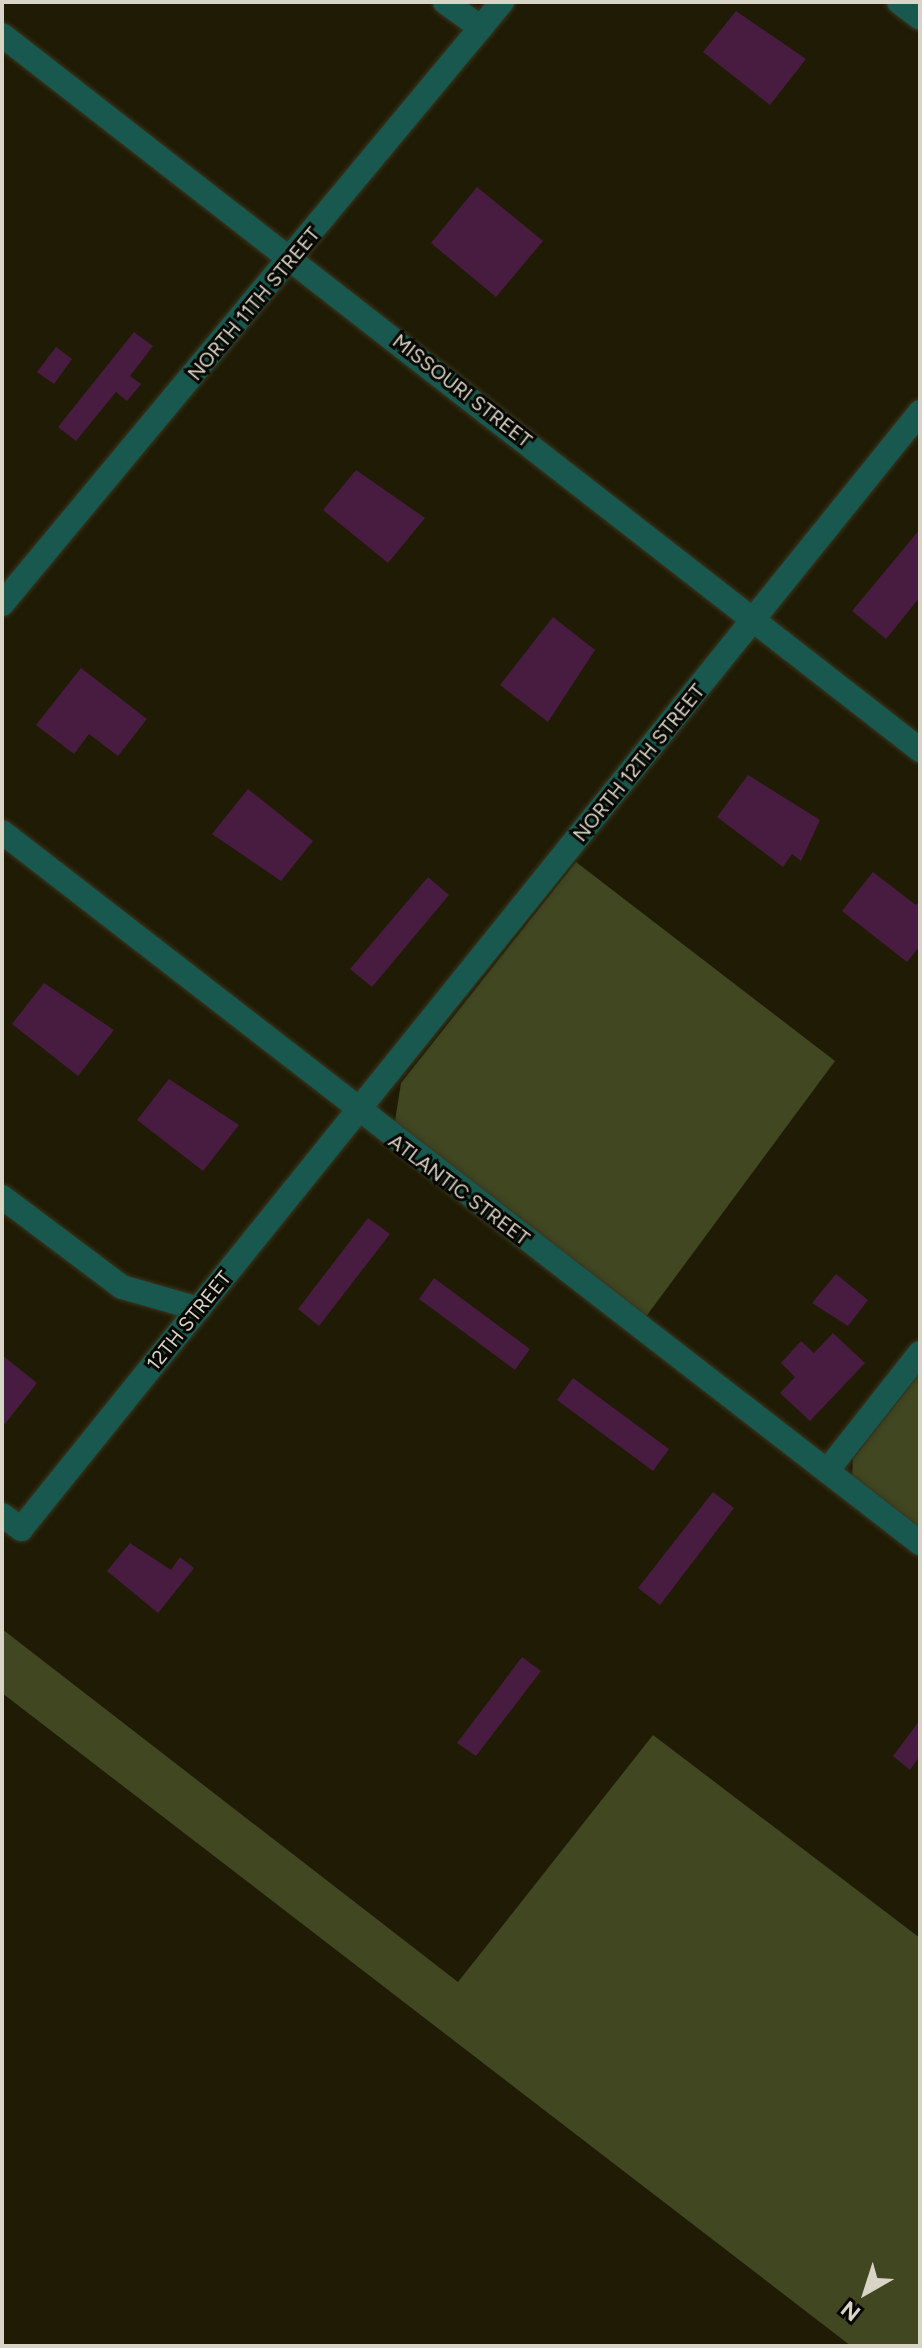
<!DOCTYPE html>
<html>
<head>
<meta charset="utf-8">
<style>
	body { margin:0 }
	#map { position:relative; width:922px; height:2348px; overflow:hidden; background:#201b04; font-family:Figtree,sans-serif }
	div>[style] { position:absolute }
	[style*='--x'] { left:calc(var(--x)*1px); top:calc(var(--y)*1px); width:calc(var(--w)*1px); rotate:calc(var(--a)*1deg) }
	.green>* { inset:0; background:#404721 }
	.building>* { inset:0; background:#481c40 }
	.roads { filter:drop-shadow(0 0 2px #3a351f) drop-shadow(0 0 2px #3a351f) }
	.minor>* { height:24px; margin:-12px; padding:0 12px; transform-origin:12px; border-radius:12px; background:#18584e }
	span { translate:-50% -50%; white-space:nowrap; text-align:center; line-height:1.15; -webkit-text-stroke:6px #080601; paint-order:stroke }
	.street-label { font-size:20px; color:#d8d5c7 }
	.frame { position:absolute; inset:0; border:4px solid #d8d5c7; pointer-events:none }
	.north { position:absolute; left:826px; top:2252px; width:80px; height:80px; -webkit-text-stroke:6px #080601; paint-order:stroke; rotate:219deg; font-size:22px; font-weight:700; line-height:32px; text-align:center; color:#d8d5c7 }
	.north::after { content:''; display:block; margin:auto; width:28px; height:36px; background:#d8d5c7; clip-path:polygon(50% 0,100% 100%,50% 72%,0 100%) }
</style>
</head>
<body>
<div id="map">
	<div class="green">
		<div style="clip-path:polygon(576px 862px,835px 1061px,645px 1318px,395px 1121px,401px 1083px)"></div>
		<div style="clip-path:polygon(920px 1373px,920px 1529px,852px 1477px,853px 1459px)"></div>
		<div style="clip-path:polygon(2px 1629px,458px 1982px,653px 1735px,920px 1938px,920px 2346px,851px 2346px,2px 1693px)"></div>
	</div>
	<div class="building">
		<div style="clip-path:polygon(736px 11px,806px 59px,770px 105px,703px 52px)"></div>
		<div style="clip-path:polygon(477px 187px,543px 241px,496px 297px,431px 243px)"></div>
		<div style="clip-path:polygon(134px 332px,153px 346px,130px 376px,141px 384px,127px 401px,116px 392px,76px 441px,58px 427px)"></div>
		<div style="clip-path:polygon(56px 347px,72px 359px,54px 384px,37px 372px)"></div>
		<div style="clip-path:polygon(356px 470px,425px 518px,388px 563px,323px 510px)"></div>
		<div style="clip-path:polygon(920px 529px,920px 597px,886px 639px,852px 611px)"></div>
		<div style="clip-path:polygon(553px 617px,595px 650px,548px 722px,500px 685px)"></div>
		<div style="clip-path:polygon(81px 668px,147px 719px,118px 756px,89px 734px,74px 754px,36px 725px)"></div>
		<div style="clip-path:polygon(748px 775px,820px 820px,801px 861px,792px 854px,783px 867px,717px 817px)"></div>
		<div style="clip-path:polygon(248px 789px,313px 841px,281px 881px,212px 834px)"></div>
		<div style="clip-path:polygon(873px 872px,916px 905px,920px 900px,920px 946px,907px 962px,842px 911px)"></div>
		<div style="clip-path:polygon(428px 877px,449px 895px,372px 987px,350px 969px)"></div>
		<div style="clip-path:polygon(44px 983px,114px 1030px,78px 1076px,12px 1024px)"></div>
		<div style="clip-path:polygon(169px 1079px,239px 1125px,203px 1171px,137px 1120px)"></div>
		<div style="clip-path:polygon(368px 1218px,390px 1234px,319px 1326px,298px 1309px)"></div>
		<div style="clip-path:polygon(836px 1274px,868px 1300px,848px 1326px,812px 1303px)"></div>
		<div style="clip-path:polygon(434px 1278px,530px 1349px,515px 1370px,419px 1299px)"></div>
		<div style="clip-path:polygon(833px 1333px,865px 1363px,810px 1421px,780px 1393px,795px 1377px,781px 1363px,801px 1341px,814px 1353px)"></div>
		<div style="clip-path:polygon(2px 1355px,37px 1383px,5px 1424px,2px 1421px)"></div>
		<div style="clip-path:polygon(573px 1378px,669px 1449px,653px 1471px,557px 1400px)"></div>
		<div style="clip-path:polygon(713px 1492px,734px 1508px,660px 1605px,638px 1588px)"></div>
		<div style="clip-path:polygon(130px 1543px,171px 1570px,180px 1557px,194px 1568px,158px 1613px,107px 1571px)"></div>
		<div style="clip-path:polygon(522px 1657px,541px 1671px,476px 1756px,457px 1743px)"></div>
		<div style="clip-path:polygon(920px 1720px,920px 1756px,910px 1770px,893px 1756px)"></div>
	</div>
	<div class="roads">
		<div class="minor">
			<div style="--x:445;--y:2;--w:44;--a:35.8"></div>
			<div style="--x:899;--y:2;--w:26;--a:37"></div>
			<div style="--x:2;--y:35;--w:1164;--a:37.91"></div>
			<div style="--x:2;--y:604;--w:783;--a:-50.29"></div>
			<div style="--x:2;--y:832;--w:1161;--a:37.76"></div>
			<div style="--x:2;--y:1197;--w:150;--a:36.9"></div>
			<div style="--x:122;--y:1287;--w:80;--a:15.9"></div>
			<div style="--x:827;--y:1471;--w:150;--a:-51.8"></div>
			<div style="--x:2;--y:1515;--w:24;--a:36"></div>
			<div style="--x:21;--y:1529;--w:1434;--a:-51.17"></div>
		</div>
	</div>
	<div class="street-label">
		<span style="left:254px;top:304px;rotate:-50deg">NORTH 11TH STREET</span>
		<span style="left:462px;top:391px;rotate:38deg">MISSOURI STREET</span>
		<span style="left:639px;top:763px;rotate:-51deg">NORTH 12TH STREET</span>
		<span style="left:459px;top:1190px;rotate:37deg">ATLANTIC STREET</span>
		<span style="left:189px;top:1321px;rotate:-51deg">12TH STREET</span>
	</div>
	<div class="frame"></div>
	<div class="north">N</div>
</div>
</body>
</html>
